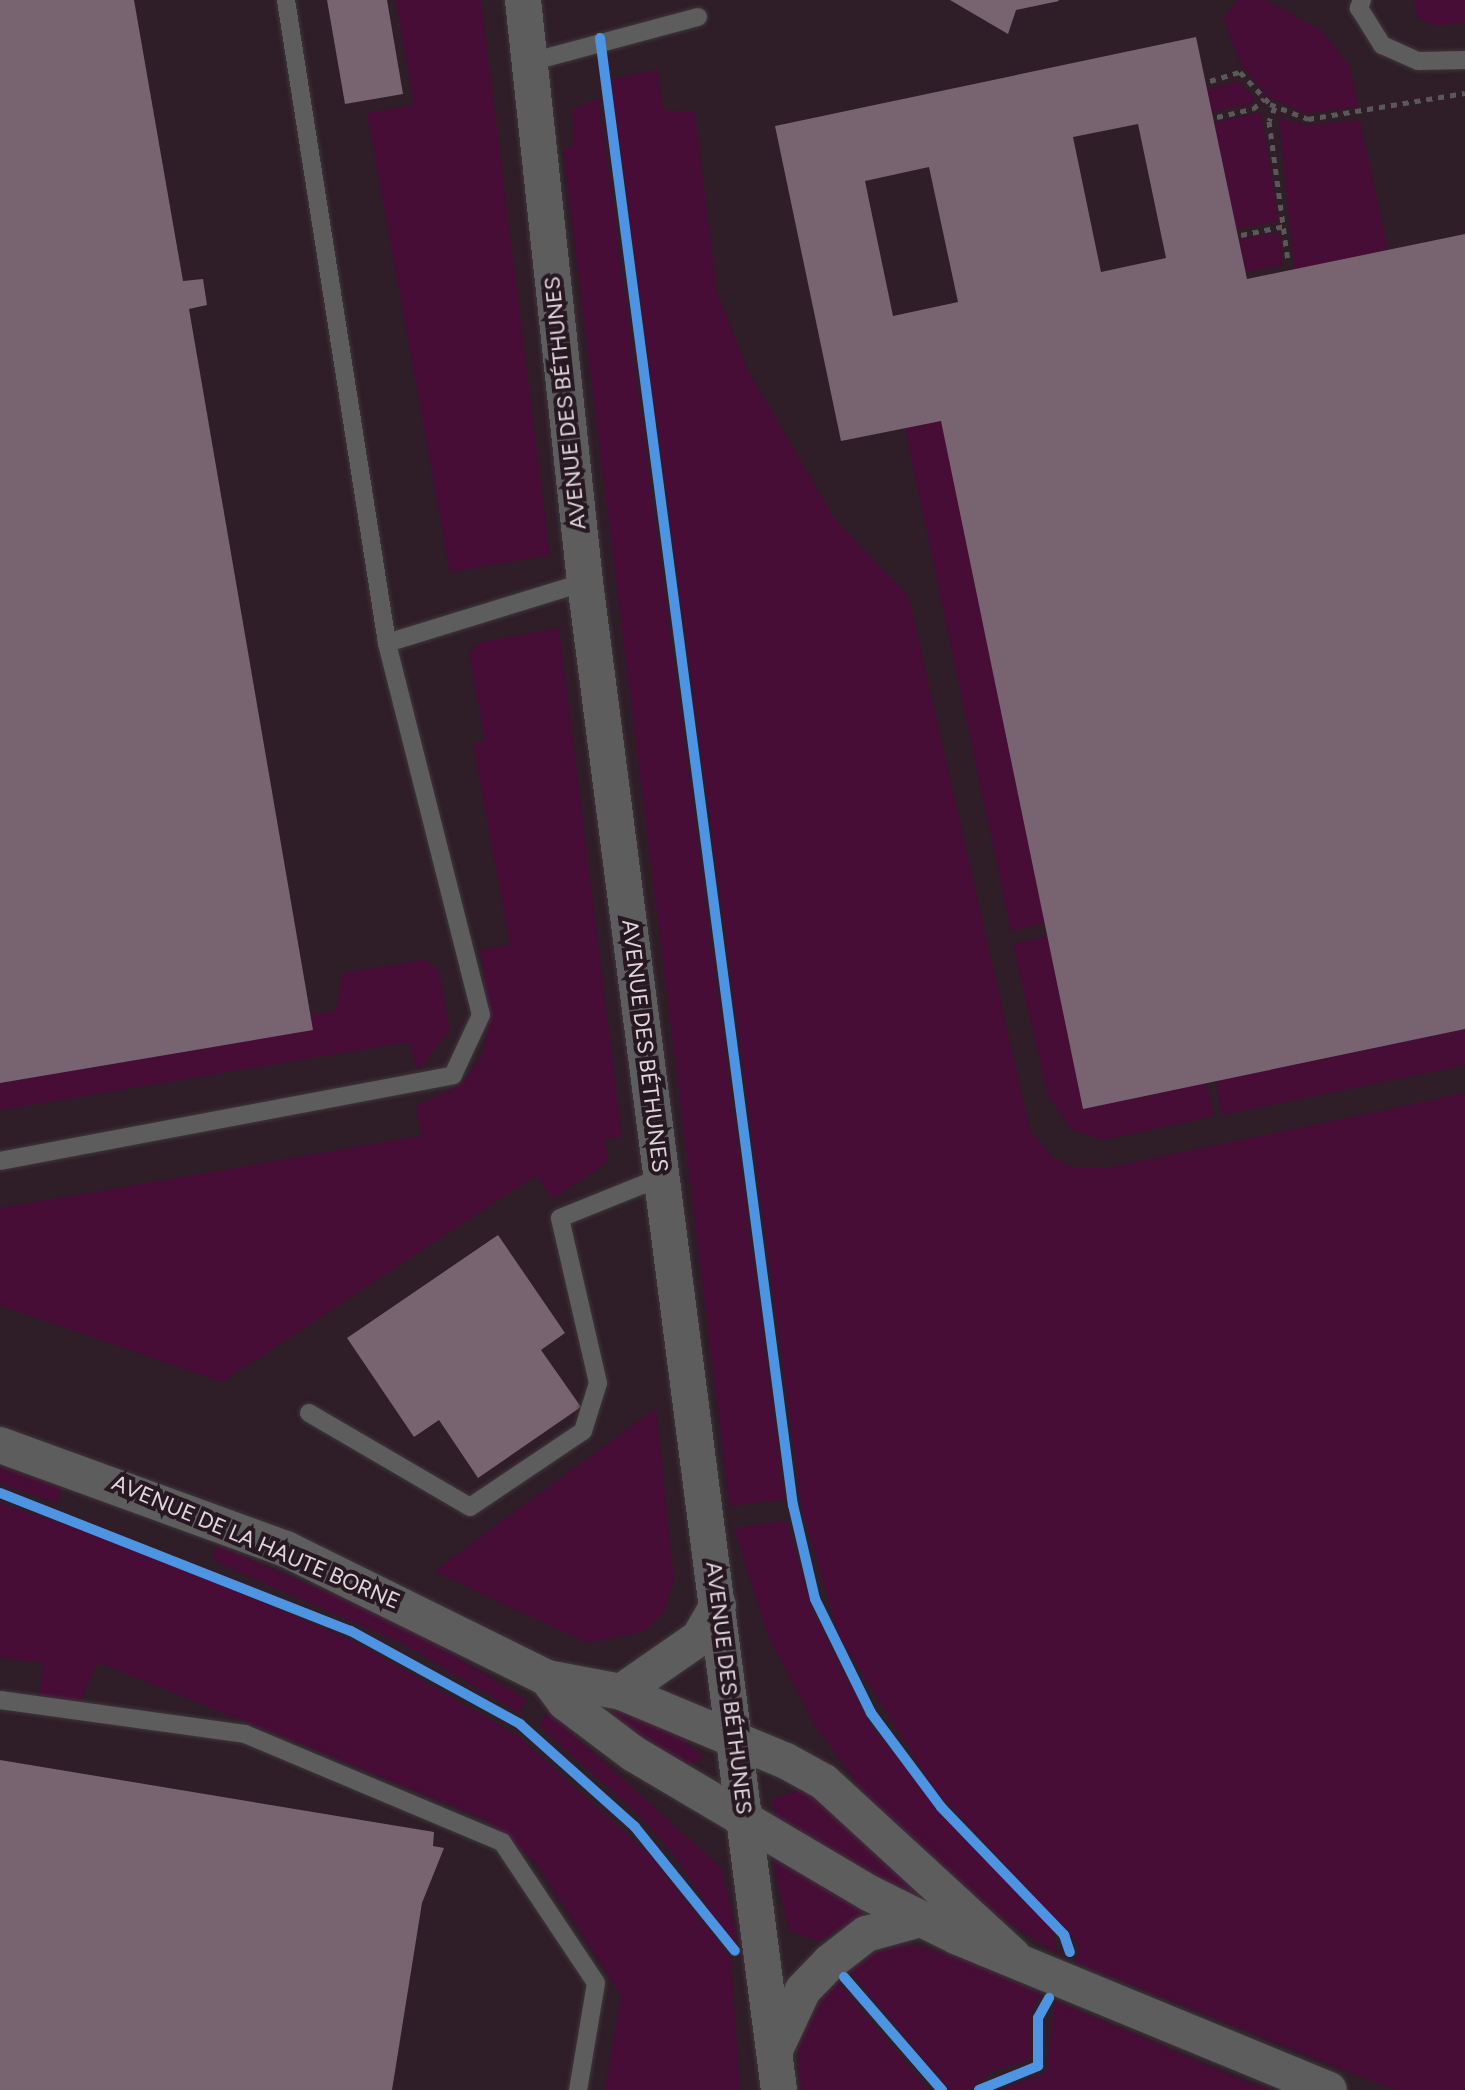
<!DOCTYPE html>
<html>
<head>
<meta charset="utf-8">
<style>
	body { margin:0 }
	#map { position:relative; width:1465px; height:2090px; overflow:hidden; background:#241c20; font-family:Figtree,sans-serif }
	div>[style] { position:absolute }
	[style*='--x'] { left:calc(var(--x)*1px); top:calc(var(--y)*1px); width:calc(var(--w)*1px); rotate:calc(var(--a)*1deg) }
	.built>* { inset:0; background:#2f1d28 }
	.green>* { inset:0; background:#470d36 }
	.building>* { inset:0; background:#786470 }
	.path>* { height:5px; margin-top:-2.5px; transform-origin:0; background:repeating-linear-gradient(90deg,#5a5859 0 6px,transparent 0 12px) }
	.roads { filter:drop-shadow(0 0 2px #3d373a) drop-shadow(0 0 2px #3d373a) }
	.lane>* { height:18px; margin:-9px; padding:0 9px; transform-origin:9px; border-radius:9px; background:#5c5d5c }
	.street>* { height:36px; margin:-18px; padding:0 18px; transform-origin:18px; border-radius:18px; background:#5c5d5c }
	.cycleway>* { height:10px; margin:-5px; padding:0 5px; transform-origin:5px; border-radius:5px; background:#4d94e3 }
	span { translate:-50% -50%; white-space:nowrap; text-align:center; line-height:1.15; -webkit-text-stroke:8px #271821; paint-order:stroke }
	.street-label { font-size:22px; color:#e0d6dc }
</style>
</head>
<body>
<div id="map">
	<div class="built">
		<div style="clip-path:polygon(0 0,1465px 0,1465px 2090px,0 2090px)"></div>
	</div>
	<div class="green">
		<div style="clip-path:polygon(396px 0,481px 0,550px 555px,450px 572px,367px 113px,414px 105px)"></div>
		<div style="clip-path:polygon(1238px 0,1266px 0,1321px 30px,1349px 65px,1359px 107px,1305px 113px,1268px 97px,1240px 63px,1223px 18px)"></div>
		<div style="clip-path:polygon(1414px 0,1465px 0,1465px 22px,1435px 26px,1417px 17px)"></div>
		<div style="clip-path:polygon(658px 70px,663px 110px,695px 112px,717px 292px,747px 369px,836px 521px,909px 597px,1030px 1130px,1053px 1158px,1075px 1168px,1112px 1167px,1465px 1093px,1465px 2090px,1395px 2090px,1076px 1963px,1079px 1945px,933px 1787px,839px 1636px,802px 1510px,611px 79px)"></div>
		<div style="clip-path:polygon(1238px 81px,1255px 99px,1251px 104px,1211px 112px,1207px 89px)"></div>
		<div style="clip-path:polygon(599px 98px,785px 1499px,730px 1506px,563px 149px,574px 146px,572px 110px)"></div>
		<div style="clip-path:polygon(1261px 112px,1279px 221px,1236px 229px,1214px 122px)"></div>
		<div style="clip-path:polygon(1279px 118px,1306px 125px,1360px 120px,1388px 250px,1294px 270px)"></div>
		<div style="clip-path:polygon(1280px 232px,1282px 265px,1245px 272px,1238px 239px)"></div>
		<div style="clip-path:polygon(941px 421px,1045px 923px,1011px 931px,905px 428px)"></div>
		<div style="clip-path:polygon(559px 628px,622px 1137px,605px 1139px,608px 1162px,553px 1199px,536px 1175px,222px 1382px,0 1305px,0 1208px,421px 1136px,416px 1106px,460px 1085px,483px 1054px,489px 1017px,480px 950px,510px 945px,473px 743px,485px 741px,469px 653px,481px 642px)"></div>
		<div style="clip-path:polygon(1047px 936px,1083px 1109px,1207px 1083px,1214px 1116px,1104px 1140px,1071px 1129px,1048px 1096px,1013px 944px)"></div>
		<div style="clip-path:polygon(424px 960px,439px 970px,450px 1030px,418px 1070px,408px 1042px,0 1110px,0 1083px,312px 1030px,310px 1015px,336px 1011px,343px 973px)"></div>
		<div style="clip-path:polygon(1465px 1029px,1465px 1065px,1222px 1115px,1216px 1081px)"></div>
		<div style="clip-path:polygon(656px 1408px,674px 1579px,665px 1610px,645px 1631px,587px 1643px,434px 1571px)"></div>
		<div style="clip-path:polygon(0 1466px,62px 1487px,57px 1503px,0 1483px)"></div>
		<div style="clip-path:polygon(0 1503px,128px 1545px,355px 1642px,517px 1735px,648px 1853px,731px 1958px,740px 2090px,605px 2090px,621px 1995px,537px 1864px,485px 1819px,98px 1662px,81px 1700px,39px 1697px,43px 1663px,0 1657px)"></div>
		<div style="clip-path:polygon(787px 1521px,812px 1609px,871px 1726px,958px 1831px,1053px 1929px,1057px 1954px,975px 1901px,869px 1800px,815px 1725px,768px 1636px,734px 1528px)"></div>
		<div style="clip-path:polygon(217px 1545px,410px 1628px,527px 1700px,519px 1713px,402px 1643px,212px 1560px)"></div>
		<div style="clip-path:polygon(603px 1704px,677px 1733px,704px 1759px,681px 1766px,662px 1761px)"></div>
		<div style="clip-path:polygon(548px 1712px,722px 1868px,738px 1942px,731px 1943px,675px 1856px,636px 1812px,539px 1726px)"></div>
		<div style="clip-path:polygon(805px 1788px,946px 1915px,944px 1922px,777px 1821px,771px 1800px)"></div>
		<div style="clip-path:polygon(772px 1856px,871px 1912px,819px 1941px,789px 1931px)"></div>
		<div style="clip-path:polygon(911px 1945px,962px 1957px,1041px 1994px,1031px 2015px,1030px 2060px,994px 2070px,968px 2090px,950px 2090px,846px 1967px,886px 1947px)"></div>
		<div style="clip-path:polygon(834px 1977px,929px 2090px,799px 2090px,798px 2029px)"></div>
		<div style="clip-path:polygon(1055px 2000px,1245px 2081px,1272px 2090px,999px 2090px,1046px 2073px)"></div>
	</div>
	<div class="building">
		<div style="clip-path:polygon(0 0,134px 0,183px 281px,203px 279px,207px 305px,189px 309px,313px 1030px,0 1083px)"></div>
		<div style="clip-path:polygon(327px 0,387px 0,403px 94px,345px 104px)"></div>
		<div style="clip-path:polygon(950px 0,1058px 0,1059px 1px,1016px 10px,1008px 34px)"></div>
		<div style="clip-path:polygon(evenodd,1196px 37px,1247px 279px,1465px 234px,1465px 1029px,1083px 1109px,941px 421px,841px 441px,775px 126px,1196px 37px,1138px 124px,1166px 258px,1101px 272px,1073px 137px,1138px 124px,1196px 37px,929px 167px,958px 302px,893px 316px,865px 181px,929px 167px)"></div>
		<div style="clip-path:polygon(498px 1235px,565px 1333px,541px 1350px,581px 1407px,478px 1478px,439px 1420px,414px 1437px,347px 1338px)"></div>
		<div style="clip-path:polygon(0 1760px,434px 1832px,433px 1846px,444px 1848px,422px 1903px,392px 2090px,0 2090px)"></div>
	</div>
	<div class="path">
		<div style="--x:1210;--y:81;--w:31;--a:-17"></div>
		<div style="--x:1240;--y:72;--w:44;--a:46.8"></div>
		<div style="--x:1270;--y:104;--w:41;--a:21.5"></div>
		<div style="--x:1308;--y:119;--w:159;--a:-9.4"></div>
		<div style="--x:1275;--y:107;--w:15;--a:113"></div>
		<div style="--x:1269;--y:121;--w:142;--a:82.3"></div>
		<div style="--x:1217;--y:117;--w:37;--a:-13"></div>
		<div style="--x:1253;--y:109;--w:15;--a:-42"></div>
		<div style="--x:1241;--y:235;--w:45;--a:-11.6"></div>
	</div>
	<div class="roads">
		<div class="lane">
			<div style="--x:1362;--y:0;--w:9;--a:111"></div>
			<div style="--x:1359;--y:8;--w:44;--a:58.1"></div>
			<div style="--x:1382;--y:45;--w:39;--a:24"></div>
			<div style="--x:1418;--y:61;--w:47;--a:-1.2"></div>
			<div style="--x:530;--y:62;--w:174;--a:-15"></div>
			<div style="--x:387;--y:643;--w:207;--a:-17.1"></div>
			<div style="--x:0;--y:1161;--w:461;--a:-10.7"></div>
			<div style="--x:453;--y:1075;--w:66;--a:-65"></div>
			<div style="--x:481;--y:1015;--w:384;--a:-104.2"></div>
			<div style="--x:387;--y:643;--w:651;--a:-98.93"></div>
			<div style="--x:309;--y:1413;--w:186;--a:30.3"></div>
			<div style="--x:470;--y:1507;--w:136;--a:-33.9"></div>
			<div style="--x:583;--y:1431;--w:50;--a:-72.6"></div>
			<div style="--x:598;--y:1383;--w:169;--a:-103"></div>
			<div style="--x:560;--y:1218;--w:110;--a:-21.9"></div>
			<div style="--x:0;--y:1700;--w:247;--a:7.9"></div>
			<div style="--x:245;--y:1734;--w:279;--a:22.8"></div>
			<div style="--x:502;--y:1842;--w:169;--a:56.3"></div>
			<div style="--x:596;--y:1983;--w:109;--a:99.5"></div>
		</div>
		<div class="street">
			<div style="--x:523;--y:0;--w:585;--a:83.92"></div>
			<div style="--x:585;--y:582;--w:1520;--a:82.67"></div>
			<div style="--x:0;--y:1445;--w:304;--a:20"></div>
			<div style="--x:286;--y:1549;--w:291;--a:26.3"></div>
			<div style="--x:547;--y:1678;--w:75;--a:10.7"></div>
			<div style="--x:621;--y:1692;--w:179;--a:22.7"></div>
			<div style="--x:786;--y:1761;--w:43;--a:28.9"></div>
			<div style="--x:824;--y:1782;--w:257;--a:42.6"></div>
			<div style="--x:547;--y:1678;--w:30;--a:53"></div>
			<div style="--x:565;--y:1702;--w:86;--a:37"></div>
			<div style="--x:634;--y:1754;--w:273;--a:30.6"></div>
			<div style="--x:869;--y:1893;--w:99;--a:26.3"></div>
			<div style="--x:958;--y:1937;--w:401;--a:22.4"></div>
			<div style="--x:621;--y:1692;--w:95;--a:-34.7"></div>
			<div style="--x:699;--y:1638;--w:38;--a:-60"></div>
			<div style="--x:774;--y:2052;--w:68;--a:-64.9"></div>
			<div style="--x:803;--y:1990;--w:39;--a:-46"></div>
			<div style="--x:830;--y:1962;--w:46;--a:-37.9"></div>
			<div style="--x:866;--y:1934;--w:56;--a:-15.5"></div>
		</div>
	</div>
	<div class="cycleway">
		<div style="--x:600;--y:38;--w:1480;--a:82.51"></div>
		<div style="--x:793;--y:1505;--w:97;--a:76.8"></div>
		<div style="--x:815;--y:1599;--w:127;--a:63.8"></div>
		<div style="--x:871;--y:1713;--w:117;--a:53.3"></div>
		<div style="--x:941;--y:1807;--w:178;--a:46.1"></div>
		<div style="--x:1064;--y:1935;--w:18;--a:71"></div>
		<div style="--x:0;--y:1493;--w:377;--a:21.5"></div>
		<div style="--x:351;--y:1631;--w:193;--a:28.8"></div>
		<div style="--x:520;--y:1724;--w:154;--a:41.8"></div>
		<div style="--x:635;--y:1827;--w:159;--a:51.1"></div>
		<div style="--x:844;--y:1977;--w:150;--a:49.1"></div>
		<div style="--x:979;--y:2090;--w:64;--a:-22.1"></div>
		<div style="--x:1038;--y:2066;--w:48;--a:-90"></div>
		<div style="--x:1038;--y:2018;--w:23;--a:-61"></div>
	</div>
	<div class="street-label">
		<span style="left:565px;top:403px;rotate:-96deg">AVENUE DES BÉTHUNES</span>
		<span style="left:645px;top:1046px;rotate:83deg">AVENUE DES BÉTHUNES</span>
		<span style="left:256px;top:1542px;rotate:23deg">AVENUE DE LA HAUTE BORNE</span>
		<span style="left:729px;top:1688px;rotate:83deg">AVENUE DES BÉTHUNES</span>
	</div>
</div>
</body>
</html>
